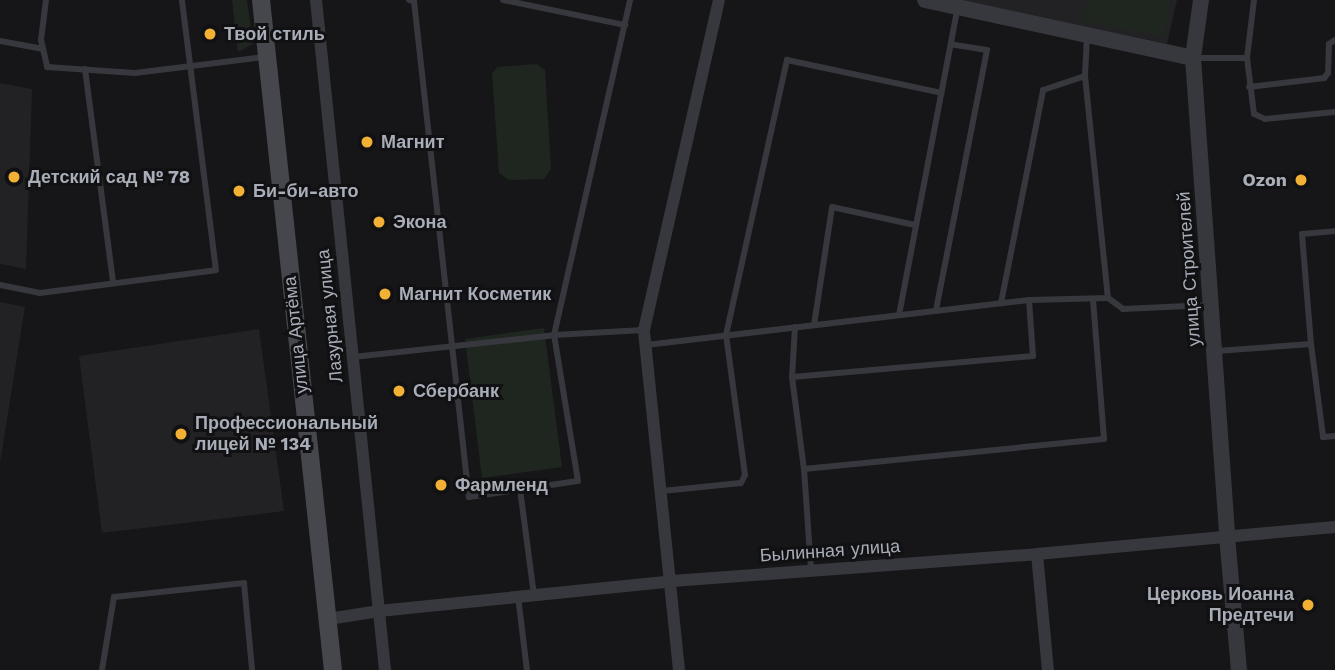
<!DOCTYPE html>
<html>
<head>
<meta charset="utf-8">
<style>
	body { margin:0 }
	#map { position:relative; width:1335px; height:670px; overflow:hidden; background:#161618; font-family:"Work Sans",sans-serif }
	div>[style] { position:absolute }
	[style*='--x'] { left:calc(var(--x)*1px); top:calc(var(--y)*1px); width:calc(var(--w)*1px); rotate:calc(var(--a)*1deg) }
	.built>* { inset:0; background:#222225 }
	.green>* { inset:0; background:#1e261f }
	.service>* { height:6px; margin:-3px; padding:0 3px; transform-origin:3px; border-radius:3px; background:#37383d }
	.minor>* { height:12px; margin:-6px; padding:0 6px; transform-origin:6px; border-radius:6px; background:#37383d }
	.tertiary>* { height:16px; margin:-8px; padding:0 8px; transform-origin:8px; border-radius:8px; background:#37383d }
	.secondary>* { height:18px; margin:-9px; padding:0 9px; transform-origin:9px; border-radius:9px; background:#45474d }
	.dots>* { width:19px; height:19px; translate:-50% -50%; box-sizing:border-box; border:4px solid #111113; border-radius:50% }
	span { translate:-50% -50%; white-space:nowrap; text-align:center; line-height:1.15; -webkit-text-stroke:6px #111113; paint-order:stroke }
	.poi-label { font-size:18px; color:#a8adb8; font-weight:700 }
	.left { translate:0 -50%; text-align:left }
	.right { translate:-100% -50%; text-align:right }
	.street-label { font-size:18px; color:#a8adb8 }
</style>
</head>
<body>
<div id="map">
	<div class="built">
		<div style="clip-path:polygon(961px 0,1177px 0,1167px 44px)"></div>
		<div style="clip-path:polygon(0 83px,32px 89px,26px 269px,0 264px)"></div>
		<div style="clip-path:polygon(0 302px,25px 307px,0 463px)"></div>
		<div style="clip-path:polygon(259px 329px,284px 511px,102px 533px,79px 356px)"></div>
	</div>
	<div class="green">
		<div style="clip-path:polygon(232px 0,247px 0,253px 44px,238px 52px)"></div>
		<div style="clip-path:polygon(1088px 0,1171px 0,1164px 37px,1083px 21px)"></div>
		<div style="clip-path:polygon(537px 64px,545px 70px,551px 169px,544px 179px,509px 180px,499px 173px,492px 74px,497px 67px)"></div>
		<div style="clip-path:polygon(544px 328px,562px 467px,482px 478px,465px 339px)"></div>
	</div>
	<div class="service">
		<div style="--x:46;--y:0;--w:40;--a:97.1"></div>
		<div style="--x:41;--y:40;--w:28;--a:77"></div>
		<div style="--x:47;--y:67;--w:88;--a:3.9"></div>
		<div style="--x:135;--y:73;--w:129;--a:-7.1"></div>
		<div style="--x:409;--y:0;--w:5;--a:11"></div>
		<div style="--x:414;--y:1;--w:499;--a:83.7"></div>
		<div style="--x:469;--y:497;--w:110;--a:-8.4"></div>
		<div style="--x:578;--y:481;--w:148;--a:-99.3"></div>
		<div style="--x:554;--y:335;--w:344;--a:-77.2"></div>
		<div style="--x:503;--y:0;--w:125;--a:11.6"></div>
		<div style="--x:1254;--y:0;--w:58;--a:96.9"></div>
		<div style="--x:1247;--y:58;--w:56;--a:82.9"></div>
		<div style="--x:1254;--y:114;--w:12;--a:24"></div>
		<div style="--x:1265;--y:119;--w:70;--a:-5.7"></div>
		<div style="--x:1087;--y:36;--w:40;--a:92.9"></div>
		<div style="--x:1085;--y:76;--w:223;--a:84.1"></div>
		<div style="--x:0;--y:41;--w:44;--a:10.5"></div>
		<div style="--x:1193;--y:58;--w:54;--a:0"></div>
		<div style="--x:85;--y:69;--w:216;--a:82.5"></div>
		<div style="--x:1249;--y:87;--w:76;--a:-6.8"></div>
		<div style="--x:1324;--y:78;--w:6;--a:-51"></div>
		<div style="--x:1328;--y:73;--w:29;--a:-88"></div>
		<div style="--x:1329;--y:44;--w:7;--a:-34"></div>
		<div style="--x:0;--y:285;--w:41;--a:11.3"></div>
		<div style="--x:40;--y:293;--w:177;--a:-7.4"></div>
		<div style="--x:216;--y:270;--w:272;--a:-97.2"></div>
		<div style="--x:1001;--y:303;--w:217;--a:-78.8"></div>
		<div style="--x:1043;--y:90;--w:44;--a:-18.4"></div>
		<div style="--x:936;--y:310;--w:265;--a:-78.9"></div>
		<div style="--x:987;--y:50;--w:36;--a:-171"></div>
		<div style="--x:899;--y:315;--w:314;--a:-79.2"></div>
		<div style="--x:814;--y:325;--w:119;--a:-81.3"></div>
		<div style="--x:832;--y:207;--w:85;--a:12.2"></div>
		<div style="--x:795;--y:327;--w:50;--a:93.4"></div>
		<div style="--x:792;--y:377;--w:93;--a:82.6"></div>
		<div style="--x:804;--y:469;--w:100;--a:86"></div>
		<div style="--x:1311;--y:344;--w:110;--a:-94.7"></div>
		<div style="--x:1302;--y:234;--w:33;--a:-5"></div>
		<div style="--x:646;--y:345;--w:386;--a:-6.7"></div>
		<div style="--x:1029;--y:300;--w:79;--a:-1.5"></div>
		<div style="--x:1108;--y:298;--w:19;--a:36"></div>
		<div style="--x:1123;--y:309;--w:86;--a:-2.7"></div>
		<div style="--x:1216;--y:351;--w:95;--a:-4.2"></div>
		<div style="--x:1311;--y:344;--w:94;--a:82.6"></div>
		<div style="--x:1323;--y:437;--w:12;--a:-5"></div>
		<div style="--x:353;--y:357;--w:202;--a:-6.2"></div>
		<div style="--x:554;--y:335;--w:90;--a:-3.2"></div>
		<div style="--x:792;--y:377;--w:242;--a:-5"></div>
		<div style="--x:1033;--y:356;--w:56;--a:-94.1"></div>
		<div style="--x:804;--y:469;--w:301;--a:-5.7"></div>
		<div style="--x:1104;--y:439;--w:139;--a:-94.5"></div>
		<div style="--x:520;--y:489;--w:107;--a:82.5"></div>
		<div style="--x:662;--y:491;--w:79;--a:-5.8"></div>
		<div style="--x:741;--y:483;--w:9;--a:-63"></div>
		<div style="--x:745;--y:475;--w:141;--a:-97.7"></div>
		<div style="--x:726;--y:335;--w:282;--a:-77.5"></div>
		<div style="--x:787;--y:60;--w:158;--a:12"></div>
		<div style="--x:518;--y:596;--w:75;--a:83.1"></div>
		<div style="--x:102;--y:670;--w:74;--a:-80.7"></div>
		<div style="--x:114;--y:597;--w:131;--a:-6.1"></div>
		<div style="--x:244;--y:583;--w:87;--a:84.7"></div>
	</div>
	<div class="minor">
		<div style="--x:316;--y:0;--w:674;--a:84.12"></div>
		<div style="--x:1037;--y:554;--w:117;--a:84.6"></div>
		<div style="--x:328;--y:619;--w:52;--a:-8.9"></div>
		<div style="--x:379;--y:611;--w:295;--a:-5.8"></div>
		<div style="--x:672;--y:581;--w:366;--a:-4.2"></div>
		<div style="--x:1037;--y:554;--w:299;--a:-5.2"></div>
		<div style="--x:679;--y:670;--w:342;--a:-95.9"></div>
		<div style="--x:644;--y:330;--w:338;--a:-77.2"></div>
	</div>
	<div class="tertiary">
		<div style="--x:925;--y:0;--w:274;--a:12.2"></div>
		<div style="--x:1201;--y:0;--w:59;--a:97.9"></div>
		<div style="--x:1193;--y:58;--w:479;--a:85.9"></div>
		<div style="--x:1227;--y:536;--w:135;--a:84.9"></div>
	</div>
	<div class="secondary">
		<div style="--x:261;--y:0;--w:674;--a:83.87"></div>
	</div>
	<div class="dots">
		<div style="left:210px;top:34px;background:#f2b134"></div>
		<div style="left:367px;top:142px;background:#f2b134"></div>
		<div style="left:14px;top:177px;background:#f2b134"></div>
		<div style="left:1301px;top:180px;background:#f2b134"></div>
		<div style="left:239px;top:191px;background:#f2b134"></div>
		<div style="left:379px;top:222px;background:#f2b134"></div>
		<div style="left:385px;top:294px;background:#f2b134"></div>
		<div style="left:399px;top:391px;background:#f2b134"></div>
		<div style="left:181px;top:434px;background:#f2b134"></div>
		<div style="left:441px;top:485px;background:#f2b134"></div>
		<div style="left:1308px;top:605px;background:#f2b134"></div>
	</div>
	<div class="poi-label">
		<span class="left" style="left:224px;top:34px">Твой стиль</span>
		<span class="left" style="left:381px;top:142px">Магнит</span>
		<span class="left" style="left:28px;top:177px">Детский сад № 78</span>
		<span class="right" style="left:1287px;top:180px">Ozon</span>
		<span class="left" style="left:253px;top:191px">Би-би-авто</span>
		<span class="left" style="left:393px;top:222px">Экона</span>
		<span class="left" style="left:399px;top:294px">Магнит Косметик</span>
		<span class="left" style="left:413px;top:391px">Сбербанк</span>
		<span class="left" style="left:195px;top:434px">Профессиональный<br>лицей № 134</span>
		<span class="left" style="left:455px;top:485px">Фармленд</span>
		<span class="right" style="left:1294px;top:605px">Церковь Иоанна<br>Предтечи</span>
	</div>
	<div class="street-label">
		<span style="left:1189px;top:269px;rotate:-94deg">улица Строителей</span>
		<span style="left:330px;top:316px;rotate:-96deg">Лазурная улица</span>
		<span style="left:296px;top:335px;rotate:-96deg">улица Артёма</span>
		<span style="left:830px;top:551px;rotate:-4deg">Былинная улица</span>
	</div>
</div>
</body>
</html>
